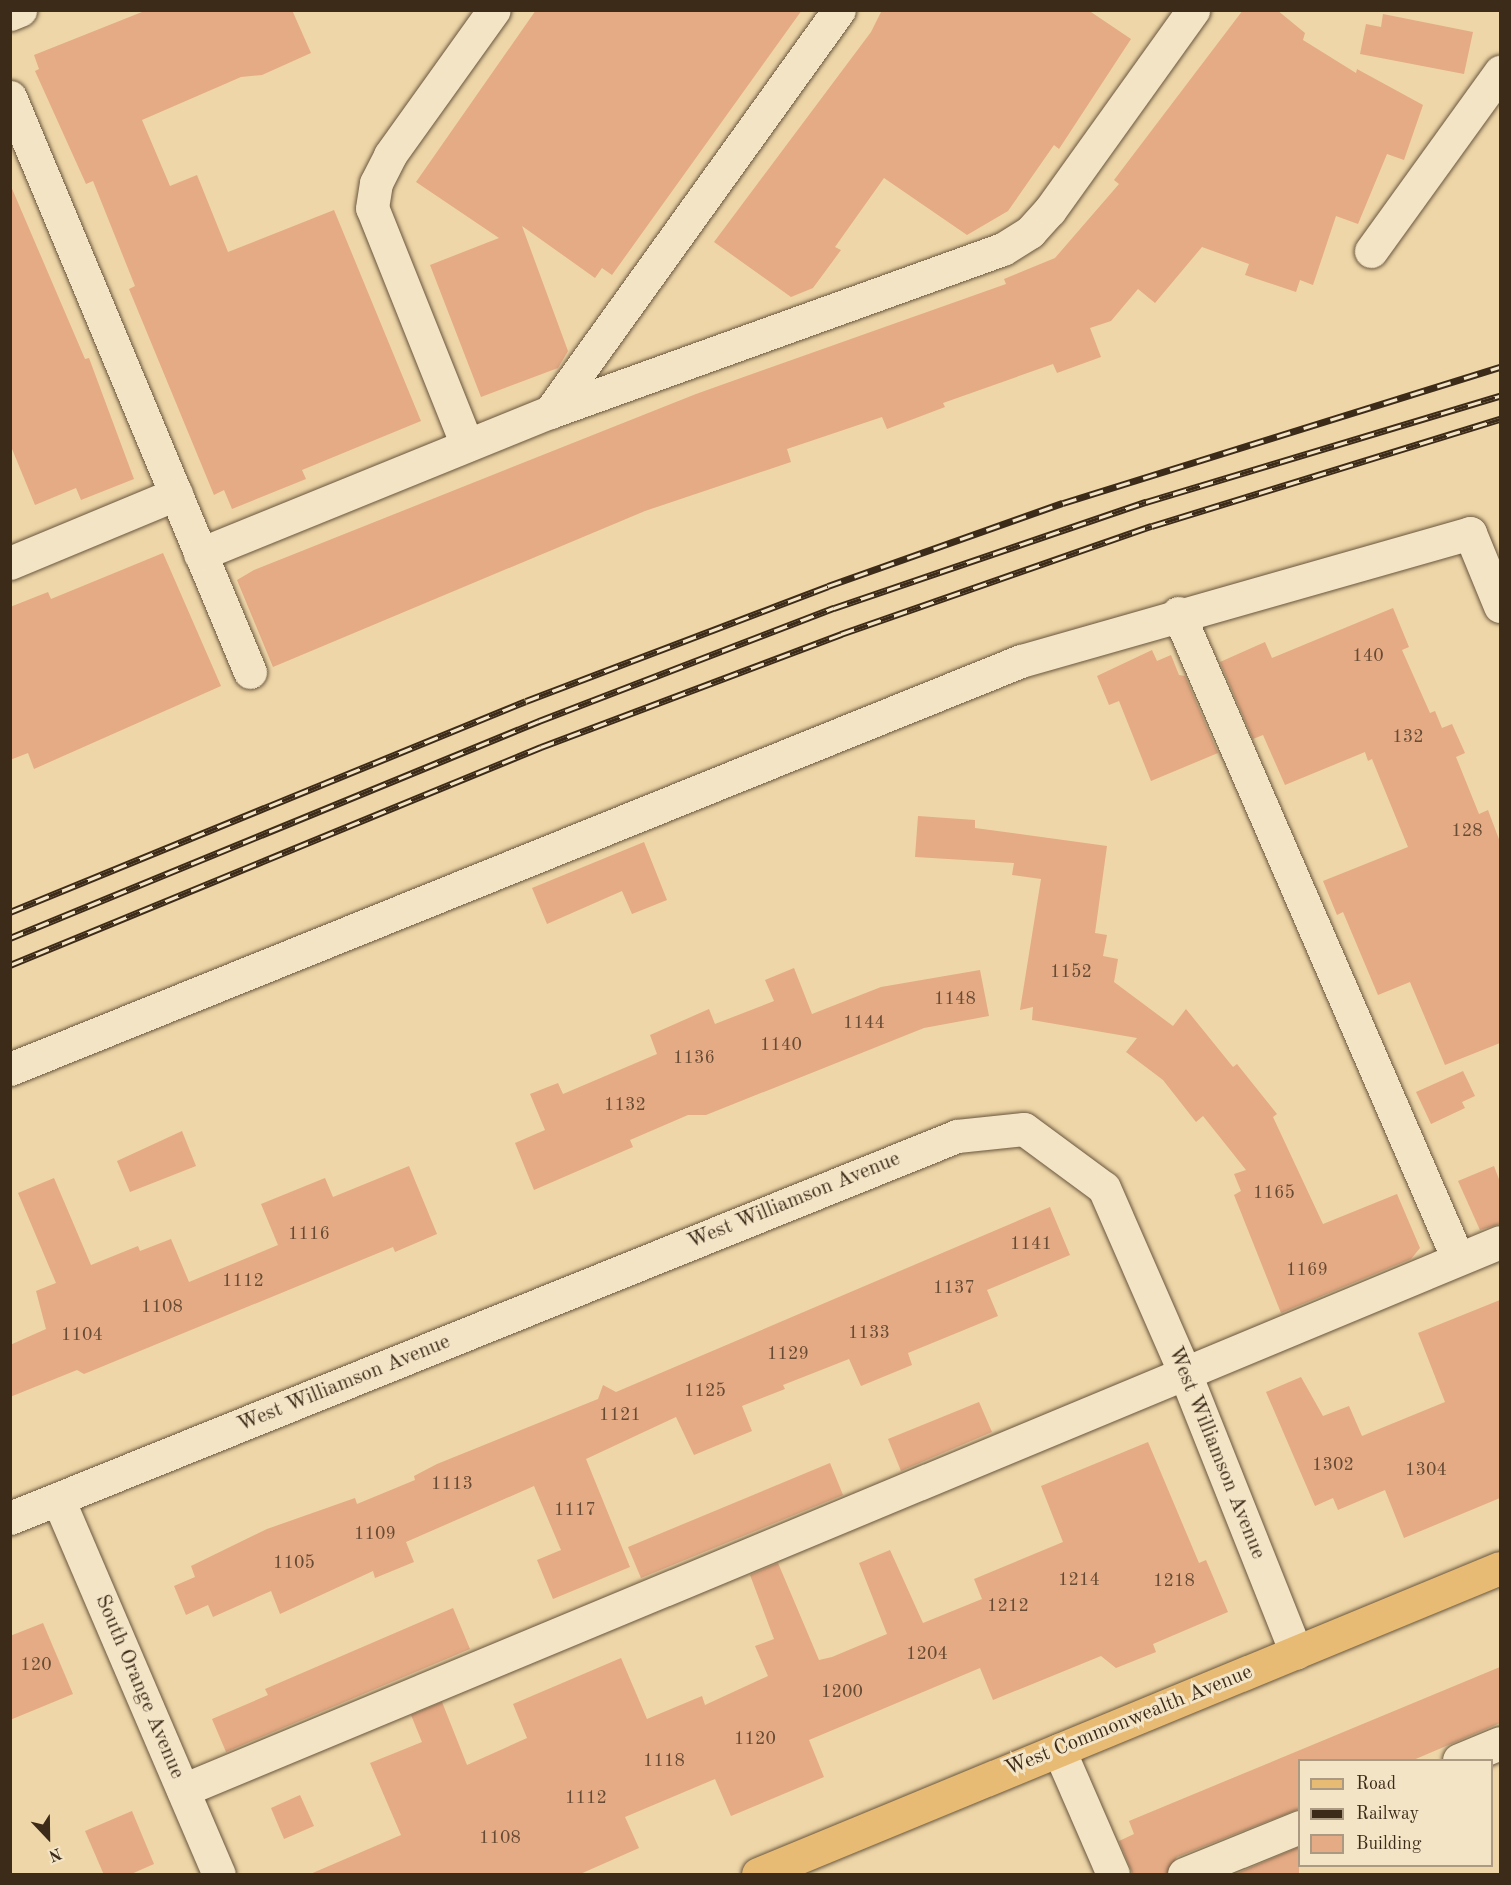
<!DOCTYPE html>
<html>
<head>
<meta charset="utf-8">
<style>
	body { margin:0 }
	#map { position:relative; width:1511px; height:1885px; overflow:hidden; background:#eed6a8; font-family:"Old Standard TT",serif }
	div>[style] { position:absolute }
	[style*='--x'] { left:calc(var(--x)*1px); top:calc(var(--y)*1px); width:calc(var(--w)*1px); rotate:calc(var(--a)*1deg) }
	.building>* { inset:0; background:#e5ab85 }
	.roads { filter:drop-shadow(0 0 2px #69563d) drop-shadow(0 0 2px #69563d) }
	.minor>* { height:33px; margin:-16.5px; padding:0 16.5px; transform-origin:16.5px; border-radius:16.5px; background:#f4e4c6 }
	.major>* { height:33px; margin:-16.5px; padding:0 16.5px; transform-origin:16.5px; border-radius:16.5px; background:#e7bb74 }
	.rail>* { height:7px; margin-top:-3.5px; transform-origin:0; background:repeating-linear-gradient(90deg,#f4e4c6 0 14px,#3d2b19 0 28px); box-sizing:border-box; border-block:2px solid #3d2b19 }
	span { translate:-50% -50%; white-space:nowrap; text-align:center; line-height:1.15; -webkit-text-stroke:6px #f4e4c6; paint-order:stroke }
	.number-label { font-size:18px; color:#674b34 }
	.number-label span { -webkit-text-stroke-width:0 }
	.street-label { font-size:21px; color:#3d2b19 }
	.frame { position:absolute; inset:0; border:12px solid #3d2b19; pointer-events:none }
	.legend { position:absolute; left:1298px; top:1759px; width:195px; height:108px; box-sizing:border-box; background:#f4e4c6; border:2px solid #ab9a81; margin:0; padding:8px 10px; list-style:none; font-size:18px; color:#3d2b19 }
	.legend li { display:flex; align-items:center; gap:12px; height:30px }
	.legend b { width:30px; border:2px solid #ab9a81 }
	.north { position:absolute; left:18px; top:1807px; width:60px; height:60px; -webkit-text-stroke:4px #f4e4c6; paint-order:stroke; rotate:158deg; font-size:16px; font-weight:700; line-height:24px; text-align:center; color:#3d2b19 }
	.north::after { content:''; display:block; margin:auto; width:21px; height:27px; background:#3d2b19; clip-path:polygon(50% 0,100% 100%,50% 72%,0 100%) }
</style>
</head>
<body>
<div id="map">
	<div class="building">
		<div style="clip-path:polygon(147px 10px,292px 10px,311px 53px,262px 75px,241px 77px,142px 120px,170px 186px,197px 175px,228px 252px,334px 210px,421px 421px,302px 470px,306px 479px,232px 509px,224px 490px,214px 495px,129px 289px,135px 286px,93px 181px,86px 184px,35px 71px,39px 69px,34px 55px)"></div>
		<div style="clip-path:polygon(536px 10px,802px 10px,612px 275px,602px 268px,595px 278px,522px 226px,568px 351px,558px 368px,481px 397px,430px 265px,499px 238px,416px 182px)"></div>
		<div style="clip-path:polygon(882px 10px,1088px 10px,1131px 39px,1059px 149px,1054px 145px,1008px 211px,967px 235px,884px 178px,835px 247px,841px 250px,813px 288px,791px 297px,714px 242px,871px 32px)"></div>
		<div style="clip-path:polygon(1243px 10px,1277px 10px,1305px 33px,1303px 40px,1356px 73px,1357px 69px,1423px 105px,1404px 160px,1387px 154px,1358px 224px,1336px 216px,1313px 285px,1300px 280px,1296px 292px,1245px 275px,1249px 264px,1202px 247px,1155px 303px,1138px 289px,1111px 321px,1090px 328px,1101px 357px,1057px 373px,1053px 364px,943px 403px,945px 407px,887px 429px,882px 417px,787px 449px,791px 462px,645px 511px,273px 667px,237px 580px,254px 570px,696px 394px,1006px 284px,1004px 279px,1055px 258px,1119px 184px,1114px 180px)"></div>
		<div style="clip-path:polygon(1383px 14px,1473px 32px,1464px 74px,1360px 54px,1366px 24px,1381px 27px)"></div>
		<div style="clip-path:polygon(10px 184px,85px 359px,89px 358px,134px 479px,81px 500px,76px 488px,35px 505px,10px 444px)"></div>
		<div style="clip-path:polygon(163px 553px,221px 686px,34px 769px,28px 753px,10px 760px,10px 607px,48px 592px,51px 599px)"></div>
		<div style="clip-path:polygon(1393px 608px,1409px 647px,1402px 650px,1430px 713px,1435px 711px,1442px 728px,1452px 724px,1465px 753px,1456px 757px,1479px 814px,1488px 810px,1500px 842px,1500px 1043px,1445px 1065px,1410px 982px,1378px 995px,1343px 912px,1337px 915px,1323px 881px,1408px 847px,1372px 759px,1368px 761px,1365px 752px,1285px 785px,1263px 735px,1253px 739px,1220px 662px,1265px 642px,1272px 658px)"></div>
		<div style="clip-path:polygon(1152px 650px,1157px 661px,1171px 655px,1179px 675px,1185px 676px,1218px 753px,1151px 781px,1119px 701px,1109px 705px,1097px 676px)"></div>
		<div style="clip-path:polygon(918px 816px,975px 820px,975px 828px,1107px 846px,1095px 933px,1107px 935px,1103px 956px,1118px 959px,1114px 982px,1173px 1026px,1186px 1009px,1233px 1067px,1237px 1064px,1277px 1114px,1273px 1117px,1323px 1224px,1397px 1194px,1420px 1248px,1411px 1259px,1281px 1313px,1234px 1195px,1241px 1191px,1234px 1174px,1246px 1170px,1203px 1116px,1196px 1122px,1163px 1080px,1126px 1052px,1137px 1038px,1032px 1020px,1033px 1007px,1020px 1010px,1041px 879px,1012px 875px,1014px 863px,915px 857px)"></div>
		<div style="clip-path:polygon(644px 842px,667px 900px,632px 914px,622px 891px,547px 924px,532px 888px)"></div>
		<div style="clip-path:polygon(794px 968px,812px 1014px,881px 987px,980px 970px,989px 1016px,924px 1028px,706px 1115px,688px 1115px,630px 1140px,633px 1147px,534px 1190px,515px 1143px,545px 1130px,530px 1094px,558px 1083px,563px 1094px,657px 1054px,650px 1035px,709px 1009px,715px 1024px,774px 1001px,765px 980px)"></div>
		<div style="clip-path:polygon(1463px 1071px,1475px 1096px,1462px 1102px,1465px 1108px,1431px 1124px,1416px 1092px)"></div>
		<div style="clip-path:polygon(182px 1131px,196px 1166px,130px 1192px,117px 1161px)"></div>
		<div style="clip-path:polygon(409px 1166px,437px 1234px,395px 1252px,393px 1247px,84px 1374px,77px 1370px,10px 1397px,10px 1345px,46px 1329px,36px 1291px,56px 1283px,18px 1193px,54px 1178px,91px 1265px,138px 1246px,140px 1251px,171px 1239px,189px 1282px,278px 1245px,261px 1204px,325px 1178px,333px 1197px)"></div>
		<div style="clip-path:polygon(1494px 1166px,1500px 1182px,1500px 1224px,1480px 1230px,1458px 1181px)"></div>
		<div style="clip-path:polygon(1050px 1207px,1070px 1255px,987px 1290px,998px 1316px,908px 1353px,912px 1365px,861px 1386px,849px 1359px,783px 1385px,785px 1389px,742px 1406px,752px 1431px,694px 1455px,676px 1417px,586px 1459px,630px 1567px,553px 1599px,537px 1560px,561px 1550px,534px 1486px,406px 1542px,414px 1562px,375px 1578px,373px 1571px,280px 1614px,271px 1591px,213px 1617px,208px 1605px,186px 1615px,174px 1586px,195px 1577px,191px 1566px,267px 1529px,355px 1498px,357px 1504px,415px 1480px,414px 1476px,437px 1464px,598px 1399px,603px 1385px,616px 1392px)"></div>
		<div style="clip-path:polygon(1500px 1300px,1500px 1498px,1404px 1538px,1385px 1490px,1338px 1510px,1333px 1498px,1315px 1506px,1266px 1392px,1301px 1377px,1323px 1416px,1349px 1406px,1362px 1436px,1445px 1402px,1418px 1333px)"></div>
		<div style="clip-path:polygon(979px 1402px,992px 1432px,901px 1471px,888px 1439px)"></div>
		<div style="clip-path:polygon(1148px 1442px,1199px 1563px,1206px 1560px,1228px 1612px,1153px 1644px,1156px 1652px,1116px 1668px,1101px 1656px,993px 1700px,980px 1668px,809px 1740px,824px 1777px,731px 1816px,715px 1779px,625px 1817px,639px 1848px,578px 1875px,308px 1875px,401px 1835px,370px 1763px,422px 1742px,411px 1715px,442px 1702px,467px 1765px,527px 1738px,513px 1704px,621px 1658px,647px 1719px,702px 1696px,705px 1705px,768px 1676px,755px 1646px,774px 1639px,750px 1575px,778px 1563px,819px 1660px,832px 1657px,887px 1634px,859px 1563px,890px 1550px,923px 1623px,982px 1599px,974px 1579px,1063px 1542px,1041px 1486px)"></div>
		<div style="clip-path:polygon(830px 1463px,843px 1495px,641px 1578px,628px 1547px)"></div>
		<div style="clip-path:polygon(453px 1608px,470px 1649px,226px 1752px,212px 1719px,268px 1695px,265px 1689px)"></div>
		<div style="clip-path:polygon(43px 1623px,73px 1694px,10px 1720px,10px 1636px)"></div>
		<div style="clip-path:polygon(1500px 1667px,1500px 1723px,1411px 1761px,1299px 1761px,1299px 1809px,1177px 1857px,1166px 1875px,1133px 1875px,1119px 1841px,1134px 1834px,1129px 1821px)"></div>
		<div style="clip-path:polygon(300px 1795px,314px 1826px,284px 1839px,271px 1808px)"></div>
		<div style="clip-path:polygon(132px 1811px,154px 1864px,129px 1875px,104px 1875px,85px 1831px)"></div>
		<div style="clip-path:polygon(1299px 1847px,1299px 1875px,1233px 1875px)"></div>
	</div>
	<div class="roads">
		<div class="minor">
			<div style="--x:10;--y:14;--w:11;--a:-22"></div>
			<div style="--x:10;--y:97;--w:623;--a:67.34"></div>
			<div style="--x:1371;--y:251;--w:221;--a:-54.2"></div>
			<div style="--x:550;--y:412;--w:495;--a:-54.3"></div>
			<div style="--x:467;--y:445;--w:255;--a:-111.8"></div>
			<div style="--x:372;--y:208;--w:25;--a:-81"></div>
			<div style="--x:376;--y:183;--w:31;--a:-63"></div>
			<div style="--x:390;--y:155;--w:178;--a:-54.4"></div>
			<div style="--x:200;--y:554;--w:378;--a:-22.1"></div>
			<div style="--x:550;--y:412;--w:481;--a:-19.8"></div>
			<div style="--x:1003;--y:249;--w:32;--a:-32"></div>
			<div style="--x:1030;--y:232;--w:30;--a:-48"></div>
			<div style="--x:1050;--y:210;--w:246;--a:-54.4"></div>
			<div style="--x:10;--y:563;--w:180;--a:-22.6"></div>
			<div style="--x:1178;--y:613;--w:704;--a:66.57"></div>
			<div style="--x:10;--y:1069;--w:1090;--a:-21.98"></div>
			<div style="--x:1021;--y:661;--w:467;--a:-15.9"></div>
			<div style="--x:1470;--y:533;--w:79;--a:67.7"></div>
			<div style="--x:58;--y:1499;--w:408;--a:66.8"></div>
			<div style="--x:10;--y:1518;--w:1021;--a:-21.97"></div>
			<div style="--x:957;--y:1136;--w:67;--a:-6"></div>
			<div style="--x:1024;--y:1129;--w:99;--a:36.4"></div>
			<div style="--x:1104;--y:1188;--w:200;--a:66.4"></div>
			<div style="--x:1184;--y:1371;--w:303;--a:68.3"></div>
			<div style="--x:1059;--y:1750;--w:135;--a:66.5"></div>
			<div style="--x:1459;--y:1760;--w:44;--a:-22.5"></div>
			<div style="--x:183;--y:1790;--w:1426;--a:-22.59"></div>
			<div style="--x:1184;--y:1874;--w:125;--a:-22.1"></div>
		</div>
		<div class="major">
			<div style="--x:758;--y:1874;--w:803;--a:-22.41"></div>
		</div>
	</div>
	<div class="rail">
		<div style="--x:10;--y:912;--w:557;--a:-22.24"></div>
		<div style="--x:526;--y:701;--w:323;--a:-20.8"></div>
		<div style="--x:828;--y:586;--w:249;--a:-19.5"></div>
		<div style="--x:1063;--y:503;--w:458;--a:-17.3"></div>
		<div style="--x:10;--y:938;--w:572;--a:-22.3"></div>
		<div style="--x:539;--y:721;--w:316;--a:-21"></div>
		<div style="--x:834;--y:608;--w:330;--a:-18.8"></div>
		<div style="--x:1146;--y:502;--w:370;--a:-16.7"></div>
		<div style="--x:10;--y:965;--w:574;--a:-22.32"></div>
		<div style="--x:541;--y:747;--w:321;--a:-20.6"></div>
		<div style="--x:841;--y:634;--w:329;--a:-19.2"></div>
		<div style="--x:1152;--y:526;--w:364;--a:-17.1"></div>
	</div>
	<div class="number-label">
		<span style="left:1368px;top:656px">140</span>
		<span style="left:1408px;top:737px">132</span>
		<span style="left:1467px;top:831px">128</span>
		<span style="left:1071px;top:972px">1152</span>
		<span style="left:955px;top:999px">1148</span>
		<span style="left:864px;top:1023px">1144</span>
		<span style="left:781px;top:1045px">1140</span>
		<span style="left:694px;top:1058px">1136</span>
		<span style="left:625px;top:1105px">1132</span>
		<span style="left:1274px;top:1193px">1165</span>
		<span style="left:309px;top:1234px">1116</span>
		<span style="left:1031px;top:1244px">1141</span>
		<span style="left:1307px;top:1270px">1169</span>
		<span style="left:243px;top:1281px">1112</span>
		<span style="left:954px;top:1288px">1137</span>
		<span style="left:162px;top:1307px">1108</span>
		<span style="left:869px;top:1333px">1133</span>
		<span style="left:82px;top:1335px">1104</span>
		<span style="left:788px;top:1354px">1129</span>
		<span style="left:705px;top:1391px">1125</span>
		<span style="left:620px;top:1415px">1121</span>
		<span style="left:1333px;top:1465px">1302</span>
		<span style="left:1426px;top:1470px">1304</span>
		<span style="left:452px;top:1484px">1113</span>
		<span style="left:575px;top:1510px">1117</span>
		<span style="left:375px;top:1534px">1109</span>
		<span style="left:294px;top:1563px">1105</span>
		<span style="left:1079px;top:1580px">1214</span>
		<span style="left:1174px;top:1581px">1218</span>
		<span style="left:1008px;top:1606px">1212</span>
		<span style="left:927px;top:1654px">1204</span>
		<span style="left:36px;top:1665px">120</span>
		<span style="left:842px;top:1692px">1200</span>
		<span style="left:755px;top:1739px">1120</span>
		<span style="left:664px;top:1761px">1118</span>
		<span style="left:586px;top:1798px">1112</span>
		<span style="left:500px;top:1838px">1108</span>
	</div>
	<div class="street-label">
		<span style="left:794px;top:1201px;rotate:-22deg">West Williamson Avenue</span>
		<span style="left:344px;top:1384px;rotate:-22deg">West Williamson Avenue</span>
		<span style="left:1216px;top:1453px;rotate:68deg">West Williamson Avenue</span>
		<span style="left:139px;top:1687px;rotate:67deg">South Orange Avenue</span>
		<span style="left:1129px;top:1721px;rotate:-22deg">West Commonwealth Avenue</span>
	</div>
	<div class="frame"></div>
	<ul class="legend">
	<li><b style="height:8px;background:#e7bb74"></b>Road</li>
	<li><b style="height:8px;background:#3d2b19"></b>Railway</li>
	<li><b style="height:16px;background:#e5ab85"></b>Building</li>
	</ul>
	<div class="north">N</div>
</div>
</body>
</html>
